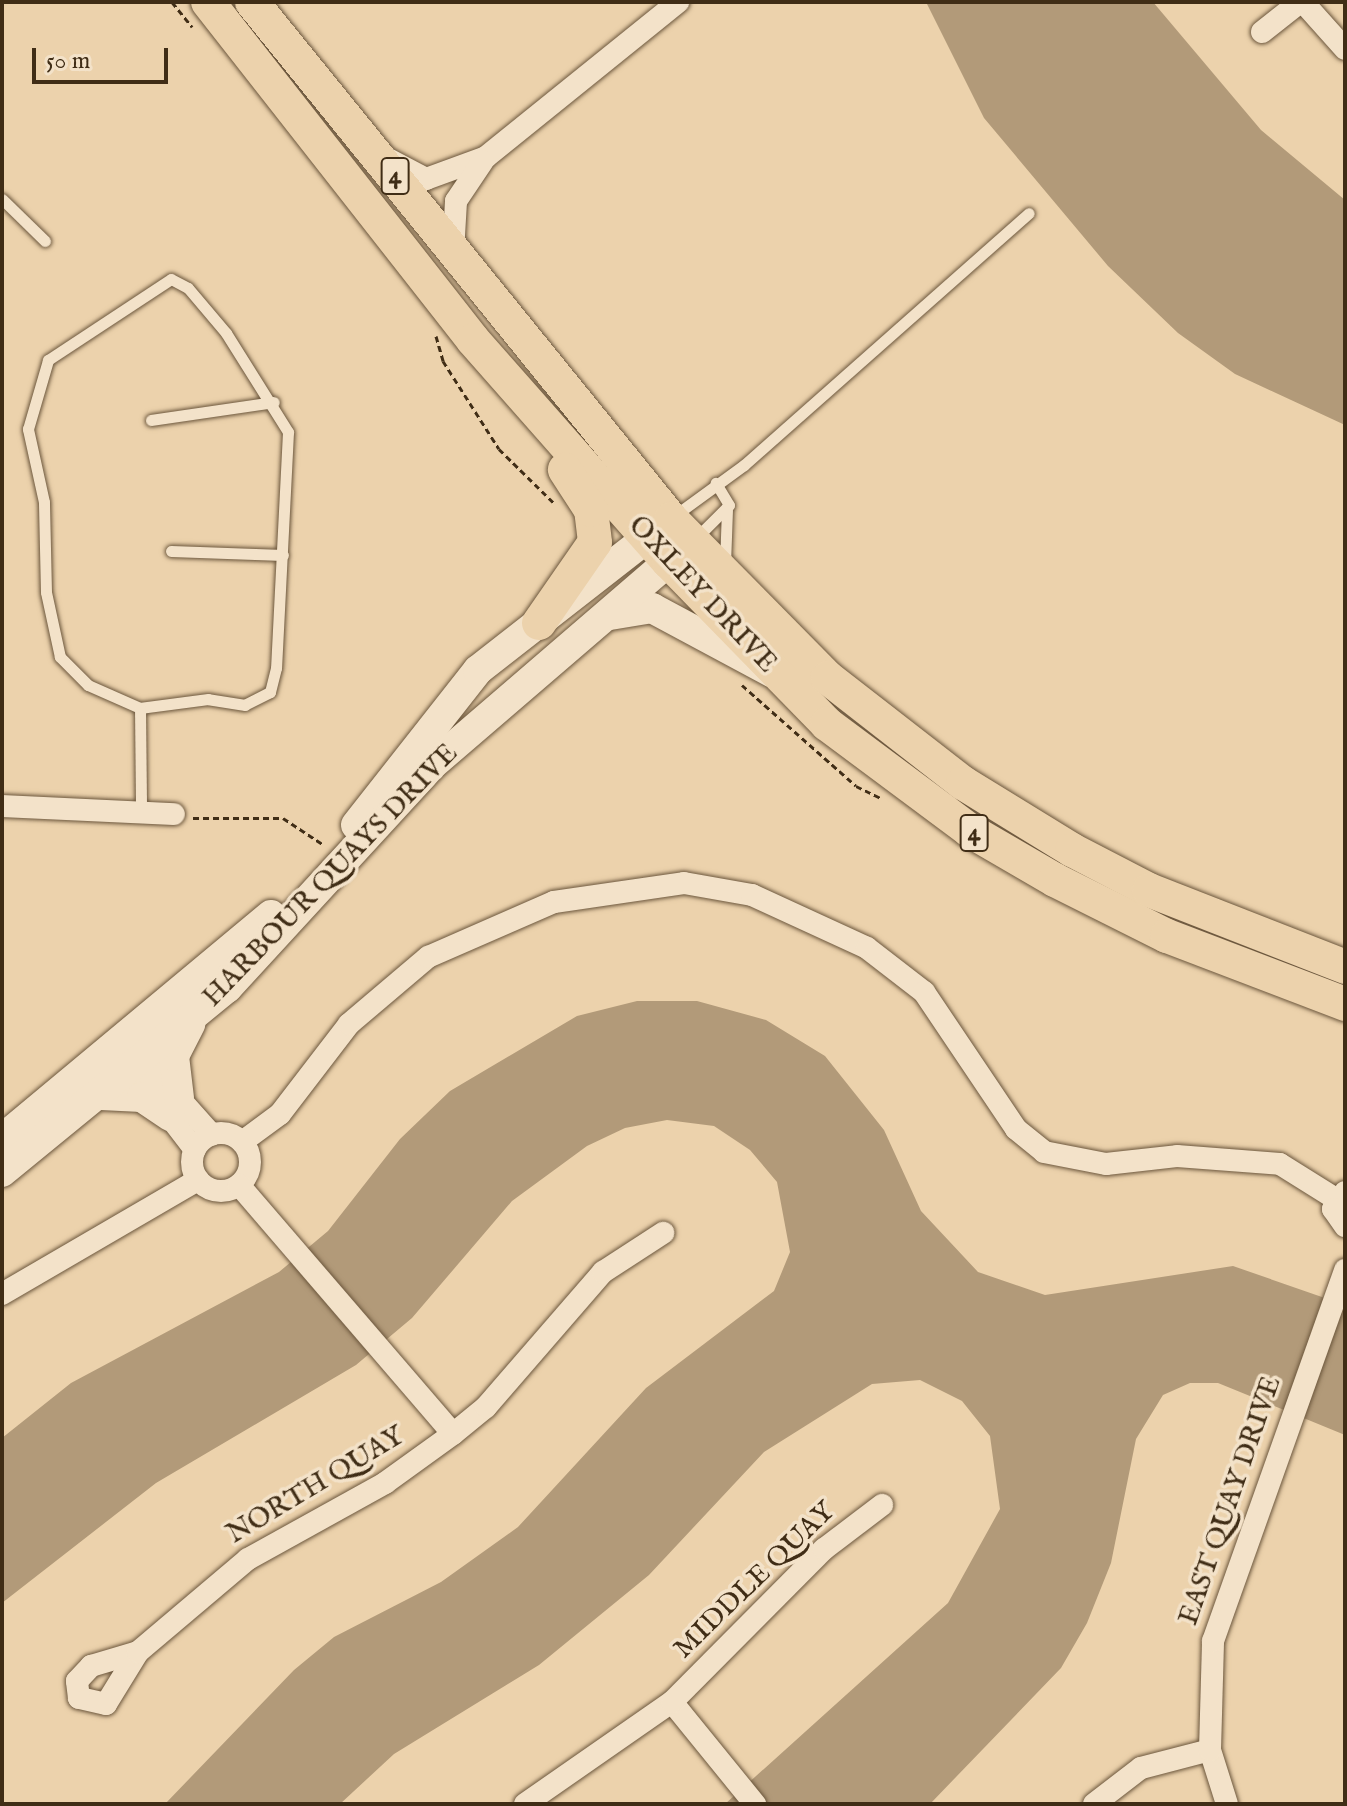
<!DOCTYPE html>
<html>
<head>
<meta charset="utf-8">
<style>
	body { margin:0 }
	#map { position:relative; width:1347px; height:1806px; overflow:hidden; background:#ecd2ac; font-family:"IM FELL English",serif }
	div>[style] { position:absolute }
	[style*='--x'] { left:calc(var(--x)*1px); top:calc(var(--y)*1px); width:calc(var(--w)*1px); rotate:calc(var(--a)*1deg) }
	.water>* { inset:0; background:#b29a79 }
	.path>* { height:3px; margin-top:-1.5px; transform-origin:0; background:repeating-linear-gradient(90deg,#402d16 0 6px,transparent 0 10px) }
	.roads { filter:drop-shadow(0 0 2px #6b563c) drop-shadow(0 0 2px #6b563c) }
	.lane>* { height:11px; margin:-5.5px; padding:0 5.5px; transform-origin:5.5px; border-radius:5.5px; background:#f3e2c9 }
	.street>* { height:22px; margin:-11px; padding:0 11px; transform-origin:11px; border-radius:11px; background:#f3e2c9 }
	.street>.ring { margin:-11px; padding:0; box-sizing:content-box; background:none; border:22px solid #f3e2c9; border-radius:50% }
	.secondary>* { height:30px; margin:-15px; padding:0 15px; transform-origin:15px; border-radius:15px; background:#f3e2c9 }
	.primary>* { height:34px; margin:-17px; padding:0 17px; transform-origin:17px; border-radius:17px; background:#ecd2ac }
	span { translate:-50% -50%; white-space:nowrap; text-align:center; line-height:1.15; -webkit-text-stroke:7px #f3e2c9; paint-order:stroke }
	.shield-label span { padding:2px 6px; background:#f3e2c9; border:2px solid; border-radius:6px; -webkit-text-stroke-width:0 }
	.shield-label { font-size:26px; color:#402d16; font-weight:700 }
	.street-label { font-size:28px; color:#402d16 }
	.frame { position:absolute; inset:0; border:4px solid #402d16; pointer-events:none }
	.scale { position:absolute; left:32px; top:48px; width:136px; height:36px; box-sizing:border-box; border:4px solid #402d16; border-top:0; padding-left:10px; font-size:24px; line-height:28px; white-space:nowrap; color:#402d16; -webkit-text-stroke:6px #f3e2c9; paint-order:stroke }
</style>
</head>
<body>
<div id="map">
	<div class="water">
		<div style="clip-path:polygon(926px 2px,1153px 2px,1261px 130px,1345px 200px,1345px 425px,1235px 374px,1178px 333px,1108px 266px,984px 118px)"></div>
		<div style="clip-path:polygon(637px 1001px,697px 1001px,766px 1020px,825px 1056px,884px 1130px,921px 1211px,978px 1272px,1045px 1295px,1233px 1266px,1345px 1305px,1345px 1435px,1218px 1383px,1190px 1383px,1163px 1395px,1136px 1439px,1111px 1563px,1087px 1623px,1061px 1668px,930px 1804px,725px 1804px,948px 1603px,1000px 1509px,990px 1436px,962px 1401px,920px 1380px,872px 1384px,764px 1452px,649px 1575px,539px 1665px,394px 1754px,340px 1804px,165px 1804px,294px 1670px,334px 1637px,441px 1582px,518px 1527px,646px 1388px,774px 1291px,790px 1252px,777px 1182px,750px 1150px,714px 1126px,667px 1120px,625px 1128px,587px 1146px,512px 1201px,412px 1318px,356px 1365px,156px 1483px,2px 1603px,2px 1438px,71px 1383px,279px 1272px,328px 1231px,400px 1139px,450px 1091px,577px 1016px)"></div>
	</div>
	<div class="path">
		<div style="--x:172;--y:2;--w:32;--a:51"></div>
		<div style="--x:436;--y:336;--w:26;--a:74"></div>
		<div style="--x:443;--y:361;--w:104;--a:57.5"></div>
		<div style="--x:499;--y:449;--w:77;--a:44.5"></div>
		<div style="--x:742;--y:685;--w:152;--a:41.5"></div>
		<div style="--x:856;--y:786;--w:28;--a:26"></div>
		<div style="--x:193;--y:818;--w:90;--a:0"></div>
		<div style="--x:283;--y:818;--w:49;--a:33.4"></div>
	</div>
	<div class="roads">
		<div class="lane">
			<div style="--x:2;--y:199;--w:60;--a:44.3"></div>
			<div style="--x:171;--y:279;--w:19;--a:28"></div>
			<div style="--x:188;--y:288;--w:59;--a:49.8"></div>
			<div style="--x:226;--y:333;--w:117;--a:57.9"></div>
			<div style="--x:288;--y:432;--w:236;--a:92.9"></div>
			<div style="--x:276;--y:668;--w:25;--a:104"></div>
			<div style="--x:270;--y:692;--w:28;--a:153"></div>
			<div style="--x:245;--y:705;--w:37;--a:-171"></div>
			<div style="--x:208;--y:699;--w:69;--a:172.5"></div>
			<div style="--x:140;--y:708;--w:57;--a:-156.1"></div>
			<div style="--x:88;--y:685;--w:40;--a:-135"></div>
			<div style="--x:60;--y:657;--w:66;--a:-102.2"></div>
			<div style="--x:46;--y:592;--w:90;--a:-91.3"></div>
			<div style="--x:44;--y:502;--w:75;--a:-102.4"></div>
			<div style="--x:28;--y:429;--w:72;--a:-73.8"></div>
			<div style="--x:48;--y:360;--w:147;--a:-33.4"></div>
			<div style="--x:151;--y:420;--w:124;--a:-8.3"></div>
			<div style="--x:674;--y:516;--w:87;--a:-36.1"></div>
			<div style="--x:744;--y:465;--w:380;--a:-41.5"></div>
			<div style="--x:695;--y:539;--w:48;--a:-45"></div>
			<div style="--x:729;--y:505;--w:26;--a:-121"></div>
			<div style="--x:171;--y:551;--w:112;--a:2"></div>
			<div style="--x:725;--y:564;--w:54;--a:-87.9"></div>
			<div style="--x:140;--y:708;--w:100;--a:89.4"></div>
		</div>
		<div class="street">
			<div style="--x:1303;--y:2;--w:63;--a:48.2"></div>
			<div style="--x:1262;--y:32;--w:48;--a:-38.3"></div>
			<div style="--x:388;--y:159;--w:43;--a:27.8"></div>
			<div style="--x:426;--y:179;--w:64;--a:-20.1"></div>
			<div style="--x:486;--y:157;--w:247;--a:-38.9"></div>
			<div style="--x:453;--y:252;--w:51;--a:-86.6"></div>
			<div style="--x:456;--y:201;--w:48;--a:-56"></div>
			<div style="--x:2;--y:806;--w:172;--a:2.7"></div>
			<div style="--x:138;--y:1052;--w:111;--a:48.3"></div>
			<div style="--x:123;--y:1056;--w:118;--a:52.5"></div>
			<div class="ring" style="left:192px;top:1133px;width:36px;height:36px"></div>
			<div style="--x:242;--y:1142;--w:47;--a:-36.4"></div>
			<div style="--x:280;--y:1114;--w:113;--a:-52.5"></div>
			<div style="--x:349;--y:1024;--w:104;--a:-40.3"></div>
			<div style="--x:428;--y:957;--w:137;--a:-23.6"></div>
			<div style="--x:554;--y:902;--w:131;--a:-8.3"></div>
			<div style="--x:684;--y:883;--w:69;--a:10"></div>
			<div style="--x:752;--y:895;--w:127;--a:24.7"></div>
			<div style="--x:867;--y:948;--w:72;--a:37.7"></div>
			<div style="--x:924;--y:992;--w:165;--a:56.1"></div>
			<div style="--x:1016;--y:1129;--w:36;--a:39"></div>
			<div style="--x:1044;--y:1152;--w:63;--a:11"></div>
			<div style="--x:1106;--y:1164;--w:71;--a:-6.4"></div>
			<div style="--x:1177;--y:1156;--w:103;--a:4.4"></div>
			<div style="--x:1280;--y:1164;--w:66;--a:32"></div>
			<div style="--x:239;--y:1185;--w:328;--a:49.3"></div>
			<div style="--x:1345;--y:1192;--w:21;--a:125"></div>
			<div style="--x:1333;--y:1209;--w:21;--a:55"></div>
			<div style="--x:2;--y:1294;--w:227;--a:-30.2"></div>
			<div style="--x:138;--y:1652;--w:61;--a:121.6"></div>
			<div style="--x:106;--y:1704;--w:28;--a:-167"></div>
			<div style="--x:79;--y:1698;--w:17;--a:-97"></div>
			<div style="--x:77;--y:1681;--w:21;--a:-47"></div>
			<div style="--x:91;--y:1666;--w:49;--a:-16.6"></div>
			<div style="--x:138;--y:1652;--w:144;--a:-40.2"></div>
			<div style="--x:248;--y:1559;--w:157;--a:-29"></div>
			<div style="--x:385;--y:1483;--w:84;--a:-35.8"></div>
			<div style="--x:453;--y:1434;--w:43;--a:-39.3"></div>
			<div style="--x:486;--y:1407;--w:179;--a:-49.1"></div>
			<div style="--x:603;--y:1272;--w:72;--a:-33"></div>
			<div style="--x:672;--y:1702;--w:132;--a:50.9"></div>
			<div style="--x:525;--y:1804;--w:179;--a:-34.8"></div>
			<div style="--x:672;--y:1702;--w:216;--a:-45.2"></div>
			<div style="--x:824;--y:1549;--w:73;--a:-37.2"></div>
			<div style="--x:1094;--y:1804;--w:59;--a:-37.5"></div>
			<div style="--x:1141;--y:1768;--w:71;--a:-14.6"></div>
			<div style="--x:1227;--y:1804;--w:57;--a:-107.5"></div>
			<div style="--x:1210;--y:1750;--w:109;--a:-88.4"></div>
			<div style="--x:1213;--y:1641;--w:394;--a:-70.4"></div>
		</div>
		<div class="secondary">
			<div style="--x:610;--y:615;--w:43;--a:-9.5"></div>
			<div style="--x:652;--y:608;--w:137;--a:28.2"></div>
			<div style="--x:356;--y:825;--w:197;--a:-51.8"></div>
			<div style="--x:478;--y:670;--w:239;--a:-38"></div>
			<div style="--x:101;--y:1095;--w:41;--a:2.8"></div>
			<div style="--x:142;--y:1097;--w:34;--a:34"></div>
			<div style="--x:179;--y:1098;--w:42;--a:-96.8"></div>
			<div style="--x:174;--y:1056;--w:36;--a:-63"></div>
			<div style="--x:2;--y:1139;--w:350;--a:-39.8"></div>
			<div style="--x:2;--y:1172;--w:291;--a:-39.3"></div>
			<div style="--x:227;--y:988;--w:303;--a:-47.4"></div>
			<div style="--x:432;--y:765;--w:336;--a:-40.7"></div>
		</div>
		<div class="primary">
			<div style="--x:208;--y:2;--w:429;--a:51.9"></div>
			<div style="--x:473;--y:340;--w:296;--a:48.6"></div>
			<div style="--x:669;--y:562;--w:226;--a:45.7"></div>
			<div style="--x:827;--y:724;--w:177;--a:36.7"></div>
			<div style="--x:969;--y:830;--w:99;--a:30.2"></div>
			<div style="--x:1055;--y:880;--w:125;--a:26.6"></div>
			<div style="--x:1167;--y:936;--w:191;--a:20.9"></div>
			<div style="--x:252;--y:2;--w:665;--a:50.98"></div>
			<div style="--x:671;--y:519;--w:223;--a:45.4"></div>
			<div style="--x:828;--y:678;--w:171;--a:37.9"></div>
			<div style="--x:963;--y:783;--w:128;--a:31.6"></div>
			<div style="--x:1072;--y:850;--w:87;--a:27.5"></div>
			<div style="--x:1149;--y:890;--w:211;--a:21.4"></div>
			<div style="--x:539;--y:623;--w:98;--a:-55.3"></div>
			<div style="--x:595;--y:542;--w:32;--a:-97"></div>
			<div style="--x:591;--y:510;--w:48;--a:-123"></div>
		</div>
	</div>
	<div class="shield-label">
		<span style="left:395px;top:176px">4</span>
		<span style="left:974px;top:833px">4</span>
	</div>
	<div class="street-label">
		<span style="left:702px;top:595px;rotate:47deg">OXLEY DRIVE</span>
		<span style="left:331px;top:876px;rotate:-46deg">HARBOUR QUAYS DRIVE</span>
		<span style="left:316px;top:1486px;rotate:-31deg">NORTH QUAY</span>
		<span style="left:1231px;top:1501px;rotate:-71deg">EAST QUAY DRIVE</span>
		<span style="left:755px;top:1581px;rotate:-44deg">MIDDLE QUAY</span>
	</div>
	<div class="frame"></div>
	<div class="scale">50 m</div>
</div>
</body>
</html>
